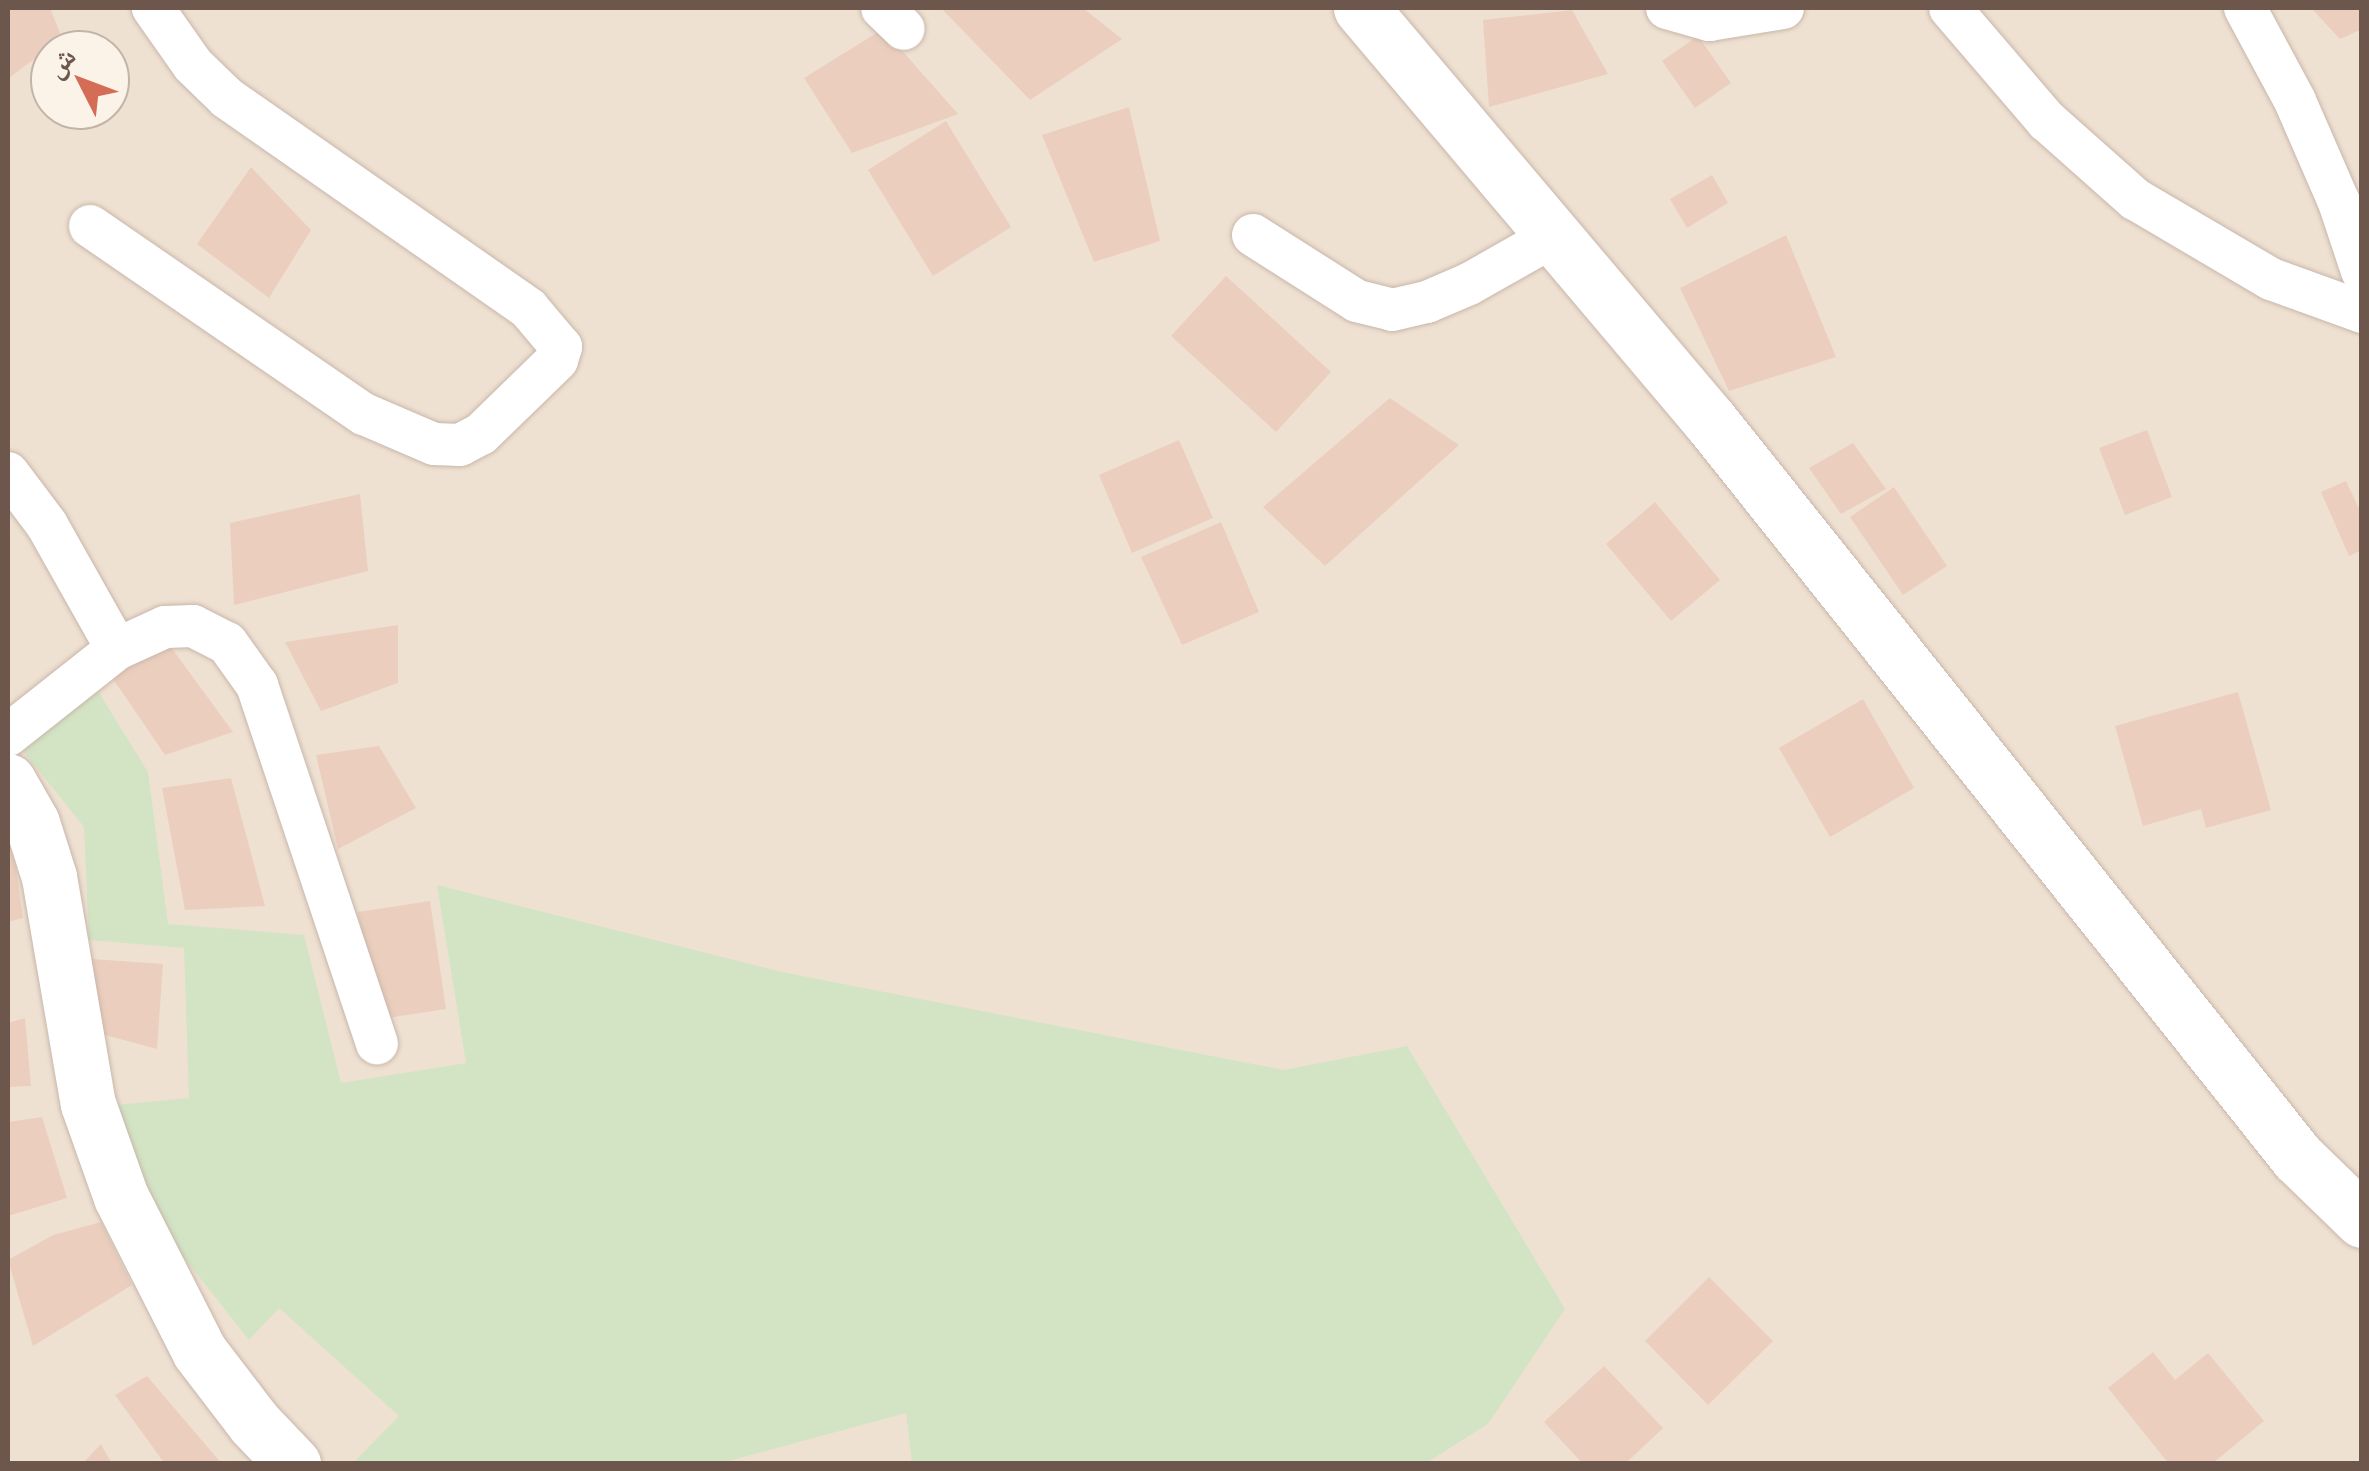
<!DOCTYPE html>
<html>
<head>
<meta charset="utf-8">
<style>
	body { margin:0 }
	#map { position:relative; width:2369px; height:1471px; overflow:hidden; background:#f9efe3; font-family:Commissioner,"Noto Naskh Arabic",sans-serif }
	div>[style] { position:absolute }
	[style*='--x'] { left:calc(var(--x)*1px); top:calc(var(--y)*1px); width:calc(var(--w)*1px); rotate:calc(var(--a)*1deg) }
	.residential>* { inset:0; background:#efe1d2 }
	.green>* { inset:0; background:#d2e4c4 }
	.building>* { inset:0; background:#ebcebe }
	.roads { filter:drop-shadow(0 0 2px #c8b7ab) drop-shadow(0 0 2px #c8b7ab) }
	.street>* { height:42px; margin:-21px; padding:0 21px; transform-origin:21px; border-radius:21px; background:#fff }
	.secondary>* { height:55px; margin:-27.5px; padding:0 27.5px; transform-origin:27.5px; border-radius:27.5px; background:#fff }
	span { translate:-50% -50%; white-space:nowrap; text-align:center; line-height:1.15; -webkit-text-stroke:8px #fcf3e8; paint-order:stroke }
	.frame { position:absolute; inset:0; border:10px solid #6d564c; pointer-events:none }
	.north { position:absolute; left:30px; top:30px; width:100px; height:100px; box-sizing:border-box; background:#fcf3e8; border:2px solid #c3b4aa; border-radius:50%; rotate:312deg; font-size:28px; font-weight:700; line-height:40px; text-align:center; color:#6d564c }
	.north::after { content:''; display:block; margin:auto; width:35px; height:45px; background:#d46c56; clip-path:polygon(50% 0,100% 100%,50% 72%,0 100%) }
</style>
</head>
<body>
<div id="map">
	<div class="residential">
		<div style="clip-path:polygon(evenodd,8px 8px,2361px 8px,2361px 1463px,8px 1463px,8px 8px,50px 50px,110px 50px,110px 110px,50px 110px,50px 50px)"></div>
	</div>
	<div class="green">
		<div style="clip-path:polygon(98px 691px,148px 772px,168px 924px,304px 935px,341px 1083px,466px 1063px,437px 885px,782px 972px,1284px 1070px,1407px 1046px,1565px 1309px,1488px 1424px,1426px 1463px,912px 1463px,906px 1413px,721px 1463px,359px 1463px,355px 1461px,399px 1416px,279px 1308px,249px 1340px,159px 1226px,106px 1106px,189px 1098px,184px 948px,89px 940px,84px 827px,20px 747px)"></div>
	</div>
	<div class="building">
		<div style="clip-path:polygon(8px 8px,50px 8px,62px 38px,9px 78px)"></div>
		<div style="clip-path:polygon(941px 8px,1083px 8px,1122px 39px,1030px 100px)"></div>
		<div style="clip-path:polygon(2311px 8px,2362px 8px,2362px 29px,2340px 39px)"></div>
		<div style="clip-path:polygon(1572px 10px,1608px 74px,1489px 107px,1483px 20px)"></div>
		<div style="clip-path:polygon(883px 29px,958px 114px,852px 153px,804px 78px)"></div>
		<div style="clip-path:polygon(1698px 36px,1731px 83px,1695px 108px,1662px 61px)"></div>
		<div style="clip-path:polygon(1129px 107px,1160px 241px,1094px 262px,1042px 135px)"></div>
		<div style="clip-path:polygon(946px 121px,1011px 227px,933px 276px,868px 170px)"></div>
		<div style="clip-path:polygon(251px 167px,311px 230px,269px 298px,197px 244px)"></div>
		<div style="clip-path:polygon(1712px 175px,1728px 203px,1687px 228px,1670px 199px)"></div>
		<div style="clip-path:polygon(1786px 235px,1836px 357px,1729px 391px,1680px 288px)"></div>
		<div style="clip-path:polygon(1226px 276px,1331px 372px,1276px 432px,1171px 336px)"></div>
		<div style="clip-path:polygon(1390px 398px,1459px 445px,1325px 566px,1263px 507px)"></div>
		<div style="clip-path:polygon(2147px 430px,2172px 497px,2125px 515px,2099px 448px)"></div>
		<div style="clip-path:polygon(1179px 440px,1213px 518px,1132px 553px,1099px 475px)"></div>
		<div style="clip-path:polygon(1853px 443px,1886px 489px,1841px 514px,1809px 468px)"></div>
		<div style="clip-path:polygon(2346px 481px,2362px 515px,2362px 550px,2349px 556px,2321px 492px)"></div>
		<div style="clip-path:polygon(1894px 487px,1947px 566px,1903px 595px,1850px 517px)"></div>
		<div style="clip-path:polygon(360px 494px,368px 571px,234px 605px,230px 523px)"></div>
		<div style="clip-path:polygon(1655px 502px,1720px 580px,1671px 621px,1606px 544px)"></div>
		<div style="clip-path:polygon(1221px 522px,1259px 612px,1182px 645px,1141px 557px)"></div>
		<div style="clip-path:polygon(398px 625px,398px 683px,321px 711px,285px 642px)"></div>
		<div style="clip-path:polygon(165px 639px,233px 732px,165px 755px,109px 673px)"></div>
		<div style="clip-path:polygon(2238px 692px,2271px 810px,2206px 828px,2201px 809px,2143px 826px,2115px 726px)"></div>
		<div style="clip-path:polygon(1863px 699px,1914px 788px,1830px 837px,1779px 748px)"></div>
		<div style="clip-path:polygon(379px 746px,416px 808px,338px 849px,316px 755px)"></div>
		<div style="clip-path:polygon(231px 778px,265px 906px,185px 910px,162px 788px)"></div>
		<div style="clip-path:polygon(11px 835px,23px 918px,8px 922px,8px 836px)"></div>
		<div style="clip-path:polygon(430px 901px,446px 1009px,374px 1020px,358px 912px)"></div>
		<div style="clip-path:polygon(78px 958px,163px 964px,157px 1049px,79px 1028px)"></div>
		<div style="clip-path:polygon(25px 1018px,31px 1086px,8px 1087px,8px 1023px)"></div>
		<div style="clip-path:polygon(42px 1117px,67px 1198px,8px 1216px,8px 1122px)"></div>
		<div style="clip-path:polygon(101px 1222px,132px 1285px,33px 1346px,8px 1260px,53px 1235px)"></div>
		<div style="clip-path:polygon(1709px 1277px,1773px 1341px,1708px 1405px,1645px 1341px)"></div>
		<div style="clip-path:polygon(2153px 1352px,2175px 1380px,2208px 1353px,2264px 1421px,2212px 1464px,2169px 1464px,2108px 1388px)"></div>
		<div style="clip-path:polygon(1604px 1366px,1663px 1428px,1625px 1464px,1583px 1464px,1544px 1422px)"></div>
		<div style="clip-path:polygon(147px 1376px,222px 1464px,165px 1464px,115px 1395px)"></div>
		<div style="clip-path:polygon(101px 1444px,112px 1464px,82px 1464px)"></div>
	</div>
	<div class="roads">
		<div class="street">
			<div style="--x:882;--y:8;--w:30;--a:44"></div>
			<div style="--x:1667;--y:8;--w:44;--a:15.9"></div>
			<div style="--x:1709;--y:20;--w:75;--a:-9.2"></div>
			<div style="--x:1950;--y:8;--w:149;--a:49.4"></div>
			<div style="--x:2047;--y:121;--w:118;--a:41.6"></div>
			<div style="--x:2135;--y:199;--w:158;--a:30.5"></div>
			<div style="--x:2271;--y:279;--w:97;--a:19.9"></div>
			<div style="--x:2245;--y:8;--w:106;--a:61.7"></div>
			<div style="--x:2295;--y:101;--w:110;--a:66.5"></div>
			<div style="--x:2339;--y:202;--w:73;--a:71.6"></div>
			<div style="--x:90;--y:226;--w:332;--a:34.5"></div>
			<div style="--x:364;--y:414;--w:76;--a:23.2"></div>
			<div style="--x:434;--y:444;--w:26;--a:2"></div>
			<div style="--x:460;--y:445;--w:24;--a:-28"></div>
			<div style="--x:481;--y:434;--w:106;--a:-44.2"></div>
			<div style="--x:557;--y:360;--w:14;--a:-73"></div>
			<div style="--x:561;--y:347;--w:51;--a:-130.2"></div>
			<div style="--x:528;--y:308;--w:367;--a:-145.1"></div>
			<div style="--x:227;--y:98;--w:47;--a:-135.9"></div>
			<div style="--x:193;--y:65;--w:70;--a:-125.1"></div>
			<div style="--x:1253;--y:235;--w:123;--a:32.4"></div>
			<div style="--x:1357;--y:301;--w:36;--a:14"></div>
			<div style="--x:1392;--y:310;--w:36;--a:-13"></div>
			<div style="--x:1427;--y:302;--w:46;--a:-23.2"></div>
			<div style="--x:1469;--y:284;--w:95;--a:-29.5"></div>
			<div style="--x:8;--y:473;--w:65;--a:53.1"></div>
			<div style="--x:47;--y:525;--w:142;--a:60.6"></div>
			<div style="--x:8;--y:735;--w:139;--a:-38.3"></div>
			<div style="--x:117;--y:649;--w:53;--a:-24.6"></div>
			<div style="--x:165;--y:627;--w:28;--a:-2"></div>
			<div style="--x:193;--y:626;--w:38;--a:27"></div>
			<div style="--x:227;--y:643;--w:52;--a:54.5"></div>
			<div style="--x:257;--y:685;--w:378;--a:71.5"></div>
		</div>
		<div class="secondary">
			<div style="--x:1361;--y:8;--w:542;--a:49.79"></div>
			<div style="--x:1711;--y:422;--w:941;--a:51.43"></div>
			<div style="--x:2298;--y:1158;--w:89;--a:44.1"></div>
			<div style="--x:8;--y:781;--w:48;--a:60.3"></div>
			<div style="--x:32;--y:823;--w:57;--a:72.5"></div>
			<div style="--x:49;--y:877;--w:230;--a:80.3"></div>
			<div style="--x:88;--y:1104;--w:99;--a:70.5"></div>
			<div style="--x:121;--y:1197;--w:173;--a:63.1"></div>
			<div style="--x:199;--y:1351;--w:91;--a:52.6"></div>
			<div style="--x:254;--y:1423;--w:57;--a:46.4"></div>
		</div>
	</div>
	<div class="frame"></div>
	<div class="north">ش</div>
</div>
</body>
</html>
